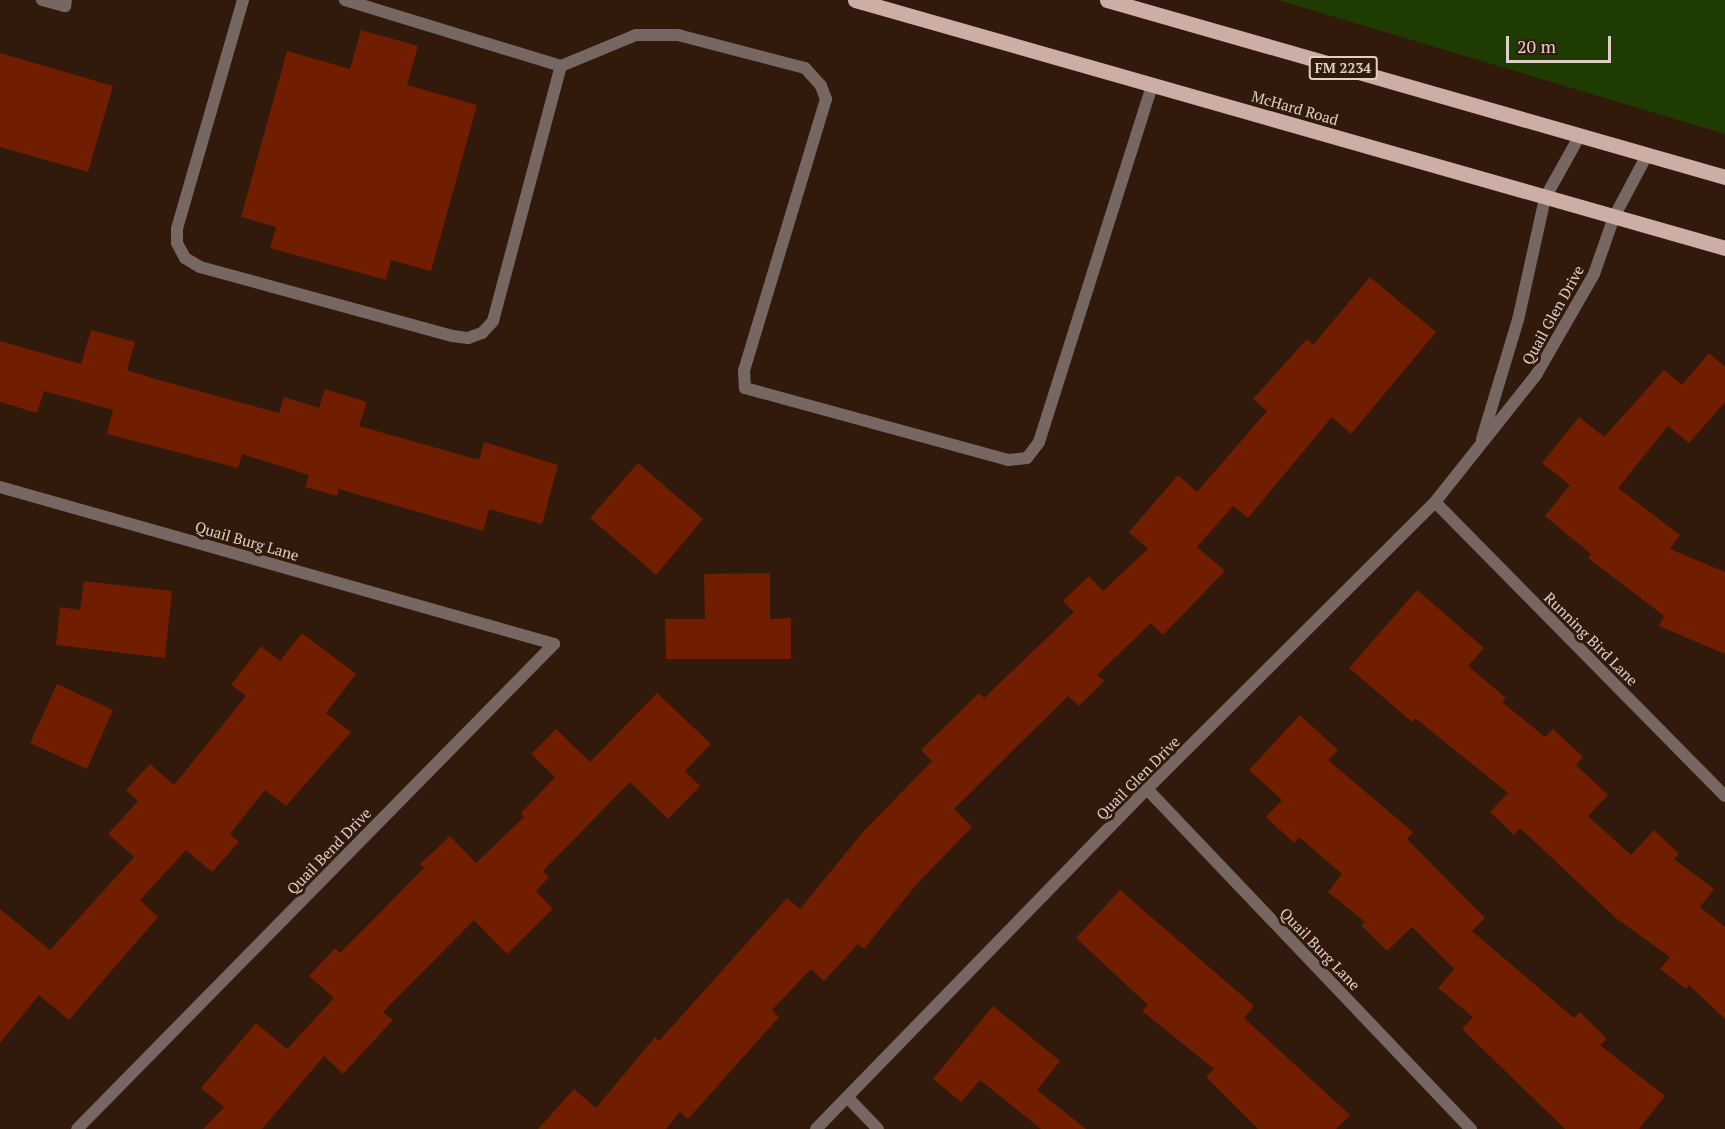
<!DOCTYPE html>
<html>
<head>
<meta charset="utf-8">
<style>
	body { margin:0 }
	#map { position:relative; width:1725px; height:1129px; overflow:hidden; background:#31190b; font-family:"PT Serif",serif }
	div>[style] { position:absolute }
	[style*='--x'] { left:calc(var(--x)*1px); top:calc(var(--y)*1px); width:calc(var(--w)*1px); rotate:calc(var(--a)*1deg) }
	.green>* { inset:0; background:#1e3c02 }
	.building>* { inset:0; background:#701d00 }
	.lane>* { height:12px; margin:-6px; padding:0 6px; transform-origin:6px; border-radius:6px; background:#766763 }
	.street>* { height:12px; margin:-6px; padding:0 6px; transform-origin:6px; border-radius:6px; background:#766763 }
	.primary>* { height:15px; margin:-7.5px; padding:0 7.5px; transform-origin:7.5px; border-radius:7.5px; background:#cdaea6 }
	span { translate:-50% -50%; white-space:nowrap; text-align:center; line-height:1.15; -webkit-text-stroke:6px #31190b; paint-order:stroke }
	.shield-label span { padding:2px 4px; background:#31190b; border:2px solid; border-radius:4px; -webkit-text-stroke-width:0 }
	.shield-label { font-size:14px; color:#e0cfc6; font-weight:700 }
	.street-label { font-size:15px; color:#e0cfc6 }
	.scale { position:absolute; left:1506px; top:36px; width:105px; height:27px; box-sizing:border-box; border:3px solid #e0cfc6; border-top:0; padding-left:8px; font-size:18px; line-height:21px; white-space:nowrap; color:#e0cfc6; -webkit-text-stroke:4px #31190b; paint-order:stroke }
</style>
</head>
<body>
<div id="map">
	<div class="green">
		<div style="clip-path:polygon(1278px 0,1725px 0,1725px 134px)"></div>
	</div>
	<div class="building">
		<div style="clip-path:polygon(361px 30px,418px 46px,407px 85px,477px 105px,431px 271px,391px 260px,386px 280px,270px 248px,276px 227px,241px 217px,287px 51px,350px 69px)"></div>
		<div style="clip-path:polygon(0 53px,113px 86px,88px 172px,0 147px)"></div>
		<div style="clip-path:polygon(1370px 277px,1436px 332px,1351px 434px,1332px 417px,1248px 518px,1233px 506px,1197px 547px,1225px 571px,1163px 635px,1151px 623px,1097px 675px,1104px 681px,1079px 706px,1068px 696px,954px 809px,972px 827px,916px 885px,864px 949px,858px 944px,824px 981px,811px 969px,772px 1010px,779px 1017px,688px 1119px,680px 1112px,666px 1129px,538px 1129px,574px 1089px,596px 1108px,655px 1037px,659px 1041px,787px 898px,800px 909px,863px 832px,932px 761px,921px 750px,979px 693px,984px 698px,1074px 612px,1063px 601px,1089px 576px,1103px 591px,1148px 549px,1129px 532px,1178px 475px,1197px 492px,1267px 411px,1253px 399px,1307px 339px,1313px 345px)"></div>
		<div style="clip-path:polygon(91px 330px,135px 342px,127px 370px,155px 379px,279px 413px,284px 397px,319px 408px,325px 389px,367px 402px,359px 426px,479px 460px,484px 442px,558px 465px,542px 524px,489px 509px,483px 531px,339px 489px,337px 496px,305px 487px,309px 475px,242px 454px,238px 468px,107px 434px,113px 410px,44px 391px,37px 413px,0 402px,0 341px,81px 364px)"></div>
		<div style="clip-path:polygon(1709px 353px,1725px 367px,1725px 402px,1689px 443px,1668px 426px,1618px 488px,1680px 535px,1670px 549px,1725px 572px,1725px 654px,1659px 626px,1664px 616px,1588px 558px,1591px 554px,1545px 516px,1570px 485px,1542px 463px,1579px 417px,1604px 437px,1664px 370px,1682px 385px)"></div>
		<div style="clip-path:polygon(638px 463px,703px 519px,656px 575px,590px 518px)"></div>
		<div style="clip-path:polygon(770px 573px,770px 619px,791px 618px,791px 659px,666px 659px,665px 619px,705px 619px,704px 574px)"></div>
		<div style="clip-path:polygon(84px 581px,172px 591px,165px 658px,56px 645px,60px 607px,80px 610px)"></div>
		<div style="clip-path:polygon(1417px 590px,1484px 648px,1468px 666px,1506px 698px,1502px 702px,1545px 737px,1553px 729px,1583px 757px,1576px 765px,1608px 795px,1588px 816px,1631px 855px,1654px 830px,1679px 854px,1674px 859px,1714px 889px,1700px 907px,1725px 927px,1725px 1019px,1689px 985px,1686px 989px,1660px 969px,1670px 957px,1617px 919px,1520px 828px,1514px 835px,1490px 812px,1508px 793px,1415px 718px,1412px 722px,1349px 668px)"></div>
		<div style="clip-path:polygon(302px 633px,356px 674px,326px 713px,351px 732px,286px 806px,265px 790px,230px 834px,239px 842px,212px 872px,186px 850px,140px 900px,158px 917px,69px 1020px,39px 995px,0 1043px,0 909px,50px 950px,134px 857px,108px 834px,138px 801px,126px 790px,150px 764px,174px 785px,246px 696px,231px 685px,261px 646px,280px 661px)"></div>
		<div style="clip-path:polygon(57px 684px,113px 710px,87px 769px,30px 743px)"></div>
		<div style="clip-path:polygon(657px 693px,711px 744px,685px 771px,700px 786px,668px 819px,630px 782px,543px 871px,549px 877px,536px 891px,553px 909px,507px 954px,474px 920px,383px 1012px,393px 1020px,343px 1074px,324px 1056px,262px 1129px,203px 1129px,224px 1107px,201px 1088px,256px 1023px,287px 1049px,334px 998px,309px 976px,335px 948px,340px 953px,424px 868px,420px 864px,450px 836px,476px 863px,524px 817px,521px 813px,555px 777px,531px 754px,556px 729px,590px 762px)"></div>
		<div style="clip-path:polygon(1300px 715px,1338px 750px,1328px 760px,1413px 832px,1407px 839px,1485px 918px,1472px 931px,1574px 1018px,1580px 1012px,1607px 1039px,1600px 1045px,1665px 1096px,1639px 1129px,1565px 1129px,1462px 1029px,1473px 1017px,1438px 988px,1454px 969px,1412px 927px,1387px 951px,1361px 925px,1365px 922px,1328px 892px,1342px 874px,1299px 837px,1294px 843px,1266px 817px,1282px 800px,1249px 770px)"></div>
		<div style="clip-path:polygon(1120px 890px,1254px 1006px,1244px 1018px,1350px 1115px,1336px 1129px,1258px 1129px,1206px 1077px,1214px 1069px,1142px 1011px,1148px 1005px,1076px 938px)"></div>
		<div style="clip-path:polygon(993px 1006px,1060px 1061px,1037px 1090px,1086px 1129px,1041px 1129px,980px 1080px,961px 1102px,933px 1079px)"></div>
	</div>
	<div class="lane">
		<div style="--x:42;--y:0;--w:24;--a:15"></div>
		<div style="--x:65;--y:6;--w:6;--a:-81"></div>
		<div style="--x:243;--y:0;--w:237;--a:106.1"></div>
		<div style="--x:177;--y:228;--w:15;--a:90"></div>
		<div style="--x:177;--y:243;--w:17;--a:62"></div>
		<div style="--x:185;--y:258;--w:17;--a:31"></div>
		<div style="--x:200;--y:267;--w:262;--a:15.3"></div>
		<div style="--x:453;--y:336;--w:15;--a:8"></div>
		<div style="--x:468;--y:338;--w:15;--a:-20"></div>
		<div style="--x:482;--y:333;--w:16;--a:-47"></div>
		<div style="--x:493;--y:321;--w:264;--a:-75.1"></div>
		<div style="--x:561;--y:66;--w:226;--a:-163"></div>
		<div style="--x:561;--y:66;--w:81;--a:-22.5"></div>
		<div style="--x:636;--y:35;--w:42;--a:0"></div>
		<div style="--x:678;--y:35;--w:131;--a:14.6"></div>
		<div style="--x:805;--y:68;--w:24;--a:48"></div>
		<div style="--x:821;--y:86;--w:14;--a:69"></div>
		<div style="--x:826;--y:99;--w:283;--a:106.8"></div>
		<div style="--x:744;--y:370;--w:18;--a:87"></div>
		<div style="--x:745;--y:388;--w:273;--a:15.3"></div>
		<div style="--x:1008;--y:460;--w:19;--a:-6"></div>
		<div style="--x:1027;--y:458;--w:20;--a:-53"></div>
		<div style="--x:1039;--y:442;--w:374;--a:-72.4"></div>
	</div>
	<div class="street">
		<div style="--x:1482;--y:439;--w:124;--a:-73.2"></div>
		<div style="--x:1518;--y:320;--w:125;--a:-77.5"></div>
		<div style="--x:1545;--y:198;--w:72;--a:-60.9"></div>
		<div style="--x:0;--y:487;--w:576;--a:15.82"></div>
		<div style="--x:554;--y:644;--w:680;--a:134.52"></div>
		<div style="--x:1435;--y:502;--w:413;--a:45.4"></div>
		<div style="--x:1147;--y:789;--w:470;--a:46.4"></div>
		<div style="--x:848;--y:1098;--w:43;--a:45.9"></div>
		<div style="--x:816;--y:1129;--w:475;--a:-45.8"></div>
		<div style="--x:1147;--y:789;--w:407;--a:-44.9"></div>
		<div style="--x:1435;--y:502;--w:162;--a:-51.5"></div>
		<div style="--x:1536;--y:375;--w:116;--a:-60.1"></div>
		<div style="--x:1594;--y:274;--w:60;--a:-70.7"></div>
		<div style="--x:1614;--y:217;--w:70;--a:-62"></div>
	</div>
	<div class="primary">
		<div style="--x:855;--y:0;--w:905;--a:15.91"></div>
		<div style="--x:1107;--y:0;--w:643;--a:15.98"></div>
	</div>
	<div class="shield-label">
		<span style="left:1343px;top:68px">FM 2234</span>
	</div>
	<div class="street-label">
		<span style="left:1295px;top:108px;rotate:16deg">McHard Road</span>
		<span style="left:1553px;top:315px;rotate:-61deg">Quail Glen Drive</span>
		<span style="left:247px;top:541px;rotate:16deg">Quail Burg Lane</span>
		<span style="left:1591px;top:639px;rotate:45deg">Running Bird Lane</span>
		<span style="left:1138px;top:778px;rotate:-45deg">Quail Glen Drive</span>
		<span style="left:329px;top:851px;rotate:-46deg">Quail Bend Drive</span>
		<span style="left:1320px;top:949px;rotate:46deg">Quail Burg Lane</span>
	</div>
	<div class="scale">20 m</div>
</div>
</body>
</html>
